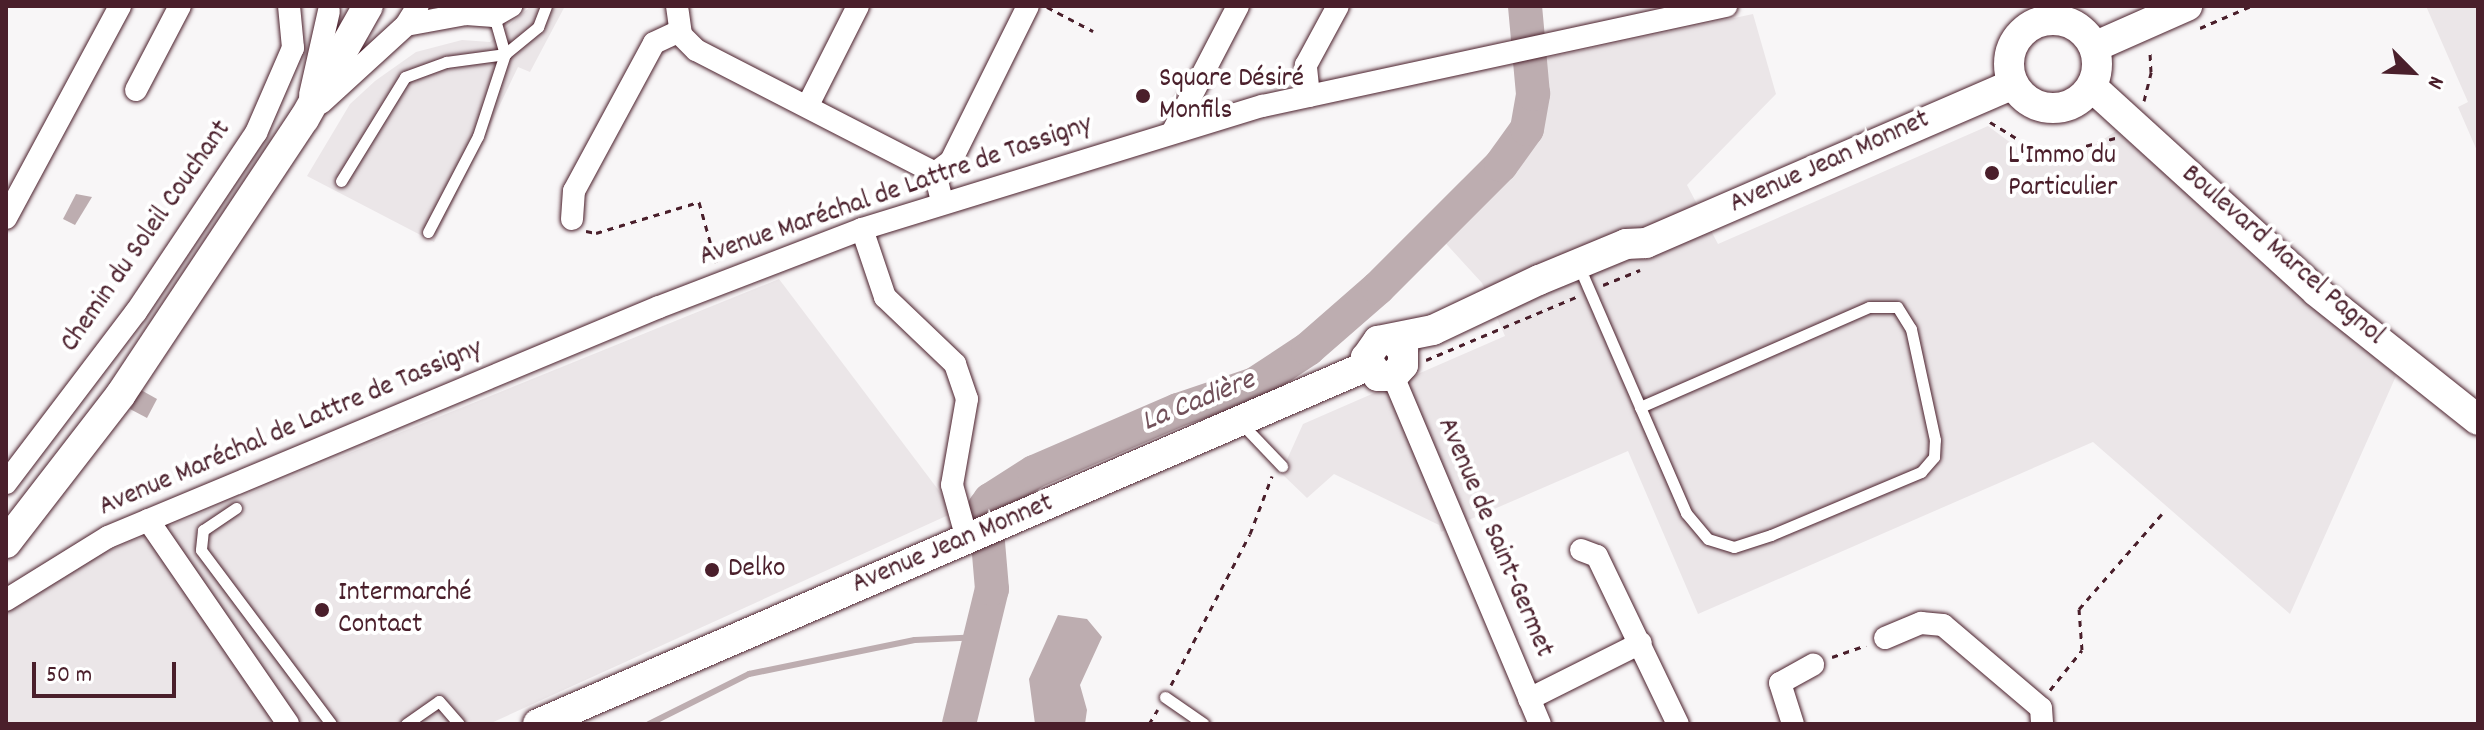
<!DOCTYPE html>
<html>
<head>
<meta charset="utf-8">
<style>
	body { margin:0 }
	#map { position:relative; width:2484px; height:730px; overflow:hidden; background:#f8f6f7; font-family:Dekko,sans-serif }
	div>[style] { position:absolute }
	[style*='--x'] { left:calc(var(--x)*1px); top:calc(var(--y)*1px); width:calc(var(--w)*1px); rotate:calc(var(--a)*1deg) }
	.built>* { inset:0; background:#ebe6e8 }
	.water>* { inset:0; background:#bdadb0 }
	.stream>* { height:6px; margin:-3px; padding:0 3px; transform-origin:3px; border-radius:3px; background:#bdadb0 }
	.river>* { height:34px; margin:-17px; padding:0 17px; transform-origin:17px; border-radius:17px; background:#bdadb0 }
	.path>* { height:3px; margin-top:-1.5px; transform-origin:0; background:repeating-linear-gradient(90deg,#4a1f2b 0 6px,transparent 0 12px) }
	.roads { filter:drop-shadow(0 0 2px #4a1f2b) drop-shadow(0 0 2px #4a1f2b) }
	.lane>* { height:11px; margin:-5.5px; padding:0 5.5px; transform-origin:5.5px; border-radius:5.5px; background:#fff }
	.street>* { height:22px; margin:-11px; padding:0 11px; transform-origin:11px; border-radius:11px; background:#fff }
	.secondary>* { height:30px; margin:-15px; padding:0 15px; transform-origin:15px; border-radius:15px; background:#fff }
	.secondary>.ring { margin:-15px; padding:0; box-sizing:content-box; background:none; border:30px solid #fff; border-radius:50% }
	.dots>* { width:22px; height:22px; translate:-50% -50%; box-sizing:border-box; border:4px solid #fff; border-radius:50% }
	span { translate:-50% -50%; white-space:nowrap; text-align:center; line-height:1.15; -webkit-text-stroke:8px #fff; paint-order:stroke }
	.poi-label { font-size:28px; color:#4a1f2b }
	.left { translate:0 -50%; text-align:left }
	.street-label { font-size:28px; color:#4a1f2b }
	.water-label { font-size:30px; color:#72515a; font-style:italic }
	.frame { position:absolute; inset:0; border:8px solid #4a1f2b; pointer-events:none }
	.north { position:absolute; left:2372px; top:32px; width:80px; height:80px; -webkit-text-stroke:6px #fff; paint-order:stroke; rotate:114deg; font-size:22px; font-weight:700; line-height:32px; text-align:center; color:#4a1f2b }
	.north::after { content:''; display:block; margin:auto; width:28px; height:36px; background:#4a1f2b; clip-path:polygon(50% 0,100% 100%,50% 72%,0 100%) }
	.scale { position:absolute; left:32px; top:662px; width:144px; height:36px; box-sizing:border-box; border:4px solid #4a1f2b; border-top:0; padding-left:10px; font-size:24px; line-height:28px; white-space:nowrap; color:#4a1f2b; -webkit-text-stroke:6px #fff; paint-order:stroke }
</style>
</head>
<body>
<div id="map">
	<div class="built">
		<div style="clip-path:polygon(531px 6px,565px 6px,530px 72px,518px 67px,434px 242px,307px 176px,350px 104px,375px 81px,416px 52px,462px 40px,490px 42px)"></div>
		<div style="clip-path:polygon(2426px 6px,2478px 6px,2478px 153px,2458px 107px,2468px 102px)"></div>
		<div style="clip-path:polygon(1753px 14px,1776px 94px,1687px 185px,1718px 244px,1988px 126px,2019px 149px,2057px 157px,2087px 150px,2116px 131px,2396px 376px,2290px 614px,2093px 442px,1698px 614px,1628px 451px,1441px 532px,1439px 525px,1334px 474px,1307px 498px,1281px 473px,1303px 424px,1505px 336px,1482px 283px,1439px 236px,1530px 133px,1537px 60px)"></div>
		<div style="clip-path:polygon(779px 279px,955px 512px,489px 724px,6px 724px,6px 611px,93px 557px)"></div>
	</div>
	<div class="water">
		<div style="clip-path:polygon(76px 194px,92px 197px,75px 225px,63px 219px)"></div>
		<div style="clip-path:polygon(141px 390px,157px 399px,147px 418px,130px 409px)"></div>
		<div style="clip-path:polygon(1058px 615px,1087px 619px,1102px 637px,1080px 685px,1087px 710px,1085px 724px,1035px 724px,1029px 679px)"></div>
	</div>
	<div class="stream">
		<div style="--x:649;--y:724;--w:112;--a:-26.6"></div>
		<div style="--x:749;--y:674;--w:169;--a:-11.6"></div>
		<div style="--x:915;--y:640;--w:67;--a:-2.6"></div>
	</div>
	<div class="river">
		<div style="--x:959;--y:724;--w:139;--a:-76.3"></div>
		<div style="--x:992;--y:589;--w:82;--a:-94.9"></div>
		<div style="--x:985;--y:507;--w:9;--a:-54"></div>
		<div style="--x:990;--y:500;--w:52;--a:-32.5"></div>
		<div style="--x:1034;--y:472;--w:157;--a:-23.3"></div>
		<div style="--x:1178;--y:410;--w:81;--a:-18.7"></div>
		<div style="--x:1255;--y:384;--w:64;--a:-33.4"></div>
		<div style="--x:1308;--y:349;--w:93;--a:-41.1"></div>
		<div style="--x:1378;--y:288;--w:174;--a:-45"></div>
		<div style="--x:1501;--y:165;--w:44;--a:-54.2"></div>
		<div style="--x:1527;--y:129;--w:36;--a:-80"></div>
		<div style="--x:1533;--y:94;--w:88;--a:-95.2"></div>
	</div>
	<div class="path">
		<div style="--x:1047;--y:7;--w:52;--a:27.6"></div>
		<div style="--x:2200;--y:28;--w:56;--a:-23.3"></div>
		<div style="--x:2144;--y:101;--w:30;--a:-76"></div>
		<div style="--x:2151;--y:72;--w:22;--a:-93"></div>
		<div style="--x:1990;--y:122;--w:46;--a:31.6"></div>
		<div style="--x:2029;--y:146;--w:35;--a:10"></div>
		<div style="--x:2063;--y:152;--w:54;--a:-15.1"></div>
		<div style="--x:586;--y:231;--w:10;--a:11"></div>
		<div style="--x:596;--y:233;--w:108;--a:-16.8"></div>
		<div style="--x:699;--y:202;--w:63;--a:74.4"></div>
		<div style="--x:1603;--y:285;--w:40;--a:-22"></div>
		<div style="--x:1426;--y:360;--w:165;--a:-22.8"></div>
		<div style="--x:1832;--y:657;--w:36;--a:-19"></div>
		<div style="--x:1171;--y:685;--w:170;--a:-62.4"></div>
		<div style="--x:1250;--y:534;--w:62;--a:-69.2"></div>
		<div style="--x:2050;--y:690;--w:51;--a:-51.3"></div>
		<div style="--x:2082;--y:650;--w:41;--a:-94.2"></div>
		<div style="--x:2079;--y:609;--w:126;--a:-48.9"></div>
		<div style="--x:1149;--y:724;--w:17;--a:-59"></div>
	</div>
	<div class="roads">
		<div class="lane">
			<div style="--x:494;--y:16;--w:40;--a:74"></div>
			<div style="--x:505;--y:54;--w:43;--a:-39.3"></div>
			<div style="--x:538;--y:27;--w:22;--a:-69"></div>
			<div style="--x:341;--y:181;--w:122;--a:-58.4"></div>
			<div style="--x:405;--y:77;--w:44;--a:-20.1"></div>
			<div style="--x:446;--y:62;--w:60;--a:-7.7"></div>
			<div style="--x:428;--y:232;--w:108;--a:-62.5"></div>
			<div style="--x:478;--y:136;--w:86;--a:-71.8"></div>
			<div style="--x:1584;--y:278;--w:141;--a:66.5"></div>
			<div style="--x:1640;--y:407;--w:116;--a:66.5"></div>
			<div style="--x:1686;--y:513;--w:34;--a:50"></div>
			<div style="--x:1708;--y:539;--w:27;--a:17"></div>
			<div style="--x:1734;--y:547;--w:39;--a:-18"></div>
			<div style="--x:1771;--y:535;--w:163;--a:-22.8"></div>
			<div style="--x:1921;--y:472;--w:20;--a:-49"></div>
			<div style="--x:1934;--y:457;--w:17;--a:-87"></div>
			<div style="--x:1935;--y:440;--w:114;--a:-102.2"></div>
			<div style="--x:1911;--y:329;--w:26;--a:-122"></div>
			<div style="--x:1897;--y:307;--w:28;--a:180"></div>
			<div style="--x:1869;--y:307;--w:250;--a:156.4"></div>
			<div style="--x:1240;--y:422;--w:61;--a:46.3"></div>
			<div style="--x:236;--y:508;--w:40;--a:146"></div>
			<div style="--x:203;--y:530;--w:20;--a:96"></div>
			<div style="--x:201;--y:550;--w:217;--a:53.2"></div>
			<div style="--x:1165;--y:697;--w:47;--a:34.7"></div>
			<div style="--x:406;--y:724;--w:40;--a:-34.9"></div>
			<div style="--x:439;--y:701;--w:30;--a:49"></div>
		</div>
		<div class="street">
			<div style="--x:456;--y:6;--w:13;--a:39"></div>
			<div style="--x:466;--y:14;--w:28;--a:4"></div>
			<div style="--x:494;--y:16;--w:20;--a:-30"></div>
			<div style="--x:677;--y:6;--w:29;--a:82"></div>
			<div style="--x:681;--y:35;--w:21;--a:45"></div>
			<div style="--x:696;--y:50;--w:269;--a:27.2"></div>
			<div style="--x:935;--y:173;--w:30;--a:76"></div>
			<div style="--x:2044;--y:21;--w:15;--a:-86"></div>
			<div style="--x:406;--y:25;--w:61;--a:-10.4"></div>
			<div style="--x:136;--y:90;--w:95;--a:-62.4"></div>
			<div style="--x:310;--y:95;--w:86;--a:-77.3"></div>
			<div style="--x:1309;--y:96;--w:31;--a:-96"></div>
			<div style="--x:1306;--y:65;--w:67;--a:-61.5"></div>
			<div style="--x:321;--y:103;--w:115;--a:-42.5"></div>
			<div style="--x:406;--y:25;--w:22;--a:-58"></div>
			<div style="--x:808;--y:105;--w:111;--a:-63.2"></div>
			<div style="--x:1173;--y:131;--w:141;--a:-62.5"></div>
			<div style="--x:935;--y:173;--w:20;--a:-37"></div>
			<div style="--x:951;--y:161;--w:173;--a:-63.6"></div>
			<div style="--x:6;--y:218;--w:241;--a:-61.7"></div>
			<div style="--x:572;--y:219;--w:28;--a:-86"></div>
			<div style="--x:574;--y:191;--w:168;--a:-61.6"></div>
			<div style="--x:654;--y:43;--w:29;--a:-25"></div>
			<div style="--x:862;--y:229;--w:72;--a:71.3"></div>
			<div style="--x:885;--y:297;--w:97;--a:43.7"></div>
			<div style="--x:955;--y:364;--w:37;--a:71"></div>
			<div style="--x:967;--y:399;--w:87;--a:99.9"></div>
			<div style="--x:952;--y:485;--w:56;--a:74.5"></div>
			<div style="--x:1393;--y:376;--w:378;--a:67.1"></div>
			<div style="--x:6;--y:483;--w:215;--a:-52.8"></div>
			<div style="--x:136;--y:312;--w:216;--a:-56.2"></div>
			<div style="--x:256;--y:133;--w:93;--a:-66.5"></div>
			<div style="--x:293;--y:48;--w:42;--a:-95.4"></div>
			<div style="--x:148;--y:520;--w:247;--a:55.5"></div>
			<div style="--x:1581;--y:550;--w:17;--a:21"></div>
			<div style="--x:1597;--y:556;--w:187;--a:64.3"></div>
			<div style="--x:6;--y:600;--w:120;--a:-31.7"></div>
			<div style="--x:108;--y:537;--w:597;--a:-22.66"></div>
			<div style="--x:659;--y:307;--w:217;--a:-21"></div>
			<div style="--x:862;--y:229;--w:419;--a:-17.1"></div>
			<div style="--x:1263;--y:106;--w:474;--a:-12.2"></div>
			<div style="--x:1885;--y:638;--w:39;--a:-23"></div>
			<div style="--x:1921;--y:623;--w:22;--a:5"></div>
			<div style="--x:1943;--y:625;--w:128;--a:40.3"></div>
			<div style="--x:2041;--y:708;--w:16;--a:86"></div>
			<div style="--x:1529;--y:699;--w:125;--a:-26.6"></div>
			<div style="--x:1793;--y:724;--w:43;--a:-107.6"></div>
			<div style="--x:1780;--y:683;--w:38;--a:-29"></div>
		</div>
		<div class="secondary">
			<div class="ring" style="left:2009px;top:20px;width:58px;height:58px"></div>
			<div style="--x:2094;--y:47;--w:102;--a:-23.8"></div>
			<div style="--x:2092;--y:87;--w:303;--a:42.3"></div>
			<div style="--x:2316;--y:291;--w:207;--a:38.5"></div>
			<div style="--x:1392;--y:340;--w:15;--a:42"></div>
			<div style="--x:1403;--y:350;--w:15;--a:90"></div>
			<div style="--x:1403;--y:365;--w:15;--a:132"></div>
			<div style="--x:1393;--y:376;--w:15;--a:180"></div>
			<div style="--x:1378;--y:376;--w:22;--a:-124"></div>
			<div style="--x:1366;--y:358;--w:21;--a:-55"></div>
			<div style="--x:1378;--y:341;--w:56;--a:-11.3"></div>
			<div style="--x:1433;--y:330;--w:117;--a:-25.3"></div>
			<div style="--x:1539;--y:280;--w:94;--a:-22.5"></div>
			<div style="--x:1626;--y:244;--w:20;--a:-3"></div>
			<div style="--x:1646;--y:243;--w:400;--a:-23.4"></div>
			<div style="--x:6;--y:543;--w:188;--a:-52.3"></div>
			<div style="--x:121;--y:394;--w:330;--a:-56.4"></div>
			<div style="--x:304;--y:119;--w:130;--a:-60.5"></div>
			<div style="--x:538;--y:724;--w:903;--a:-23.36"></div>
		</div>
	</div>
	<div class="dots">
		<div style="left:1143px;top:96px;background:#4a1f2b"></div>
		<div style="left:1992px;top:173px;background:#4a1f2b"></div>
		<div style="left:712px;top:570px;background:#4a1f2b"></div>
		<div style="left:322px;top:610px;background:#4a1f2b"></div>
	</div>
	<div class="poi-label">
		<span class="left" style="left:1159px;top:96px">Square Désiré<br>Monfils</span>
		<span class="left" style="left:2008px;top:173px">L'Immo du<br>Particulier</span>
		<span class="left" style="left:728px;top:570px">Delko</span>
		<span class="left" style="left:338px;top:610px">Intermarché<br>Contact</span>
	</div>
	<div class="street-label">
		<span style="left:1830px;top:163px;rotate:-24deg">Avenue Jean Monnet</span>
		<span style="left:896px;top:192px;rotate:-19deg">Avenue Maréchal de Lattre de Tassigny</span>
		<span style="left:147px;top:237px;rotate:-55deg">Chemin du Soleil Couchant</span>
		<span style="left:2282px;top:256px;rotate:41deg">Boulevard Marcel Pagnol</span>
		<span style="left:291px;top:429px;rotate:-23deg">Avenue Maréchal de Lattre de Tassigny</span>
		<span style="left:1494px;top:538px;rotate:67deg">Avenue de Saint-Germet</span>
		<span style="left:953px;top:545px;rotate:-23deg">Avenue Jean Monnet</span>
	</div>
	<div class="water-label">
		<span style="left:1199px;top:403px;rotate:-22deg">La Cadière</span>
	</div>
	<div class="frame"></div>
	<div class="north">N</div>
	<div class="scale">50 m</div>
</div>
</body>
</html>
